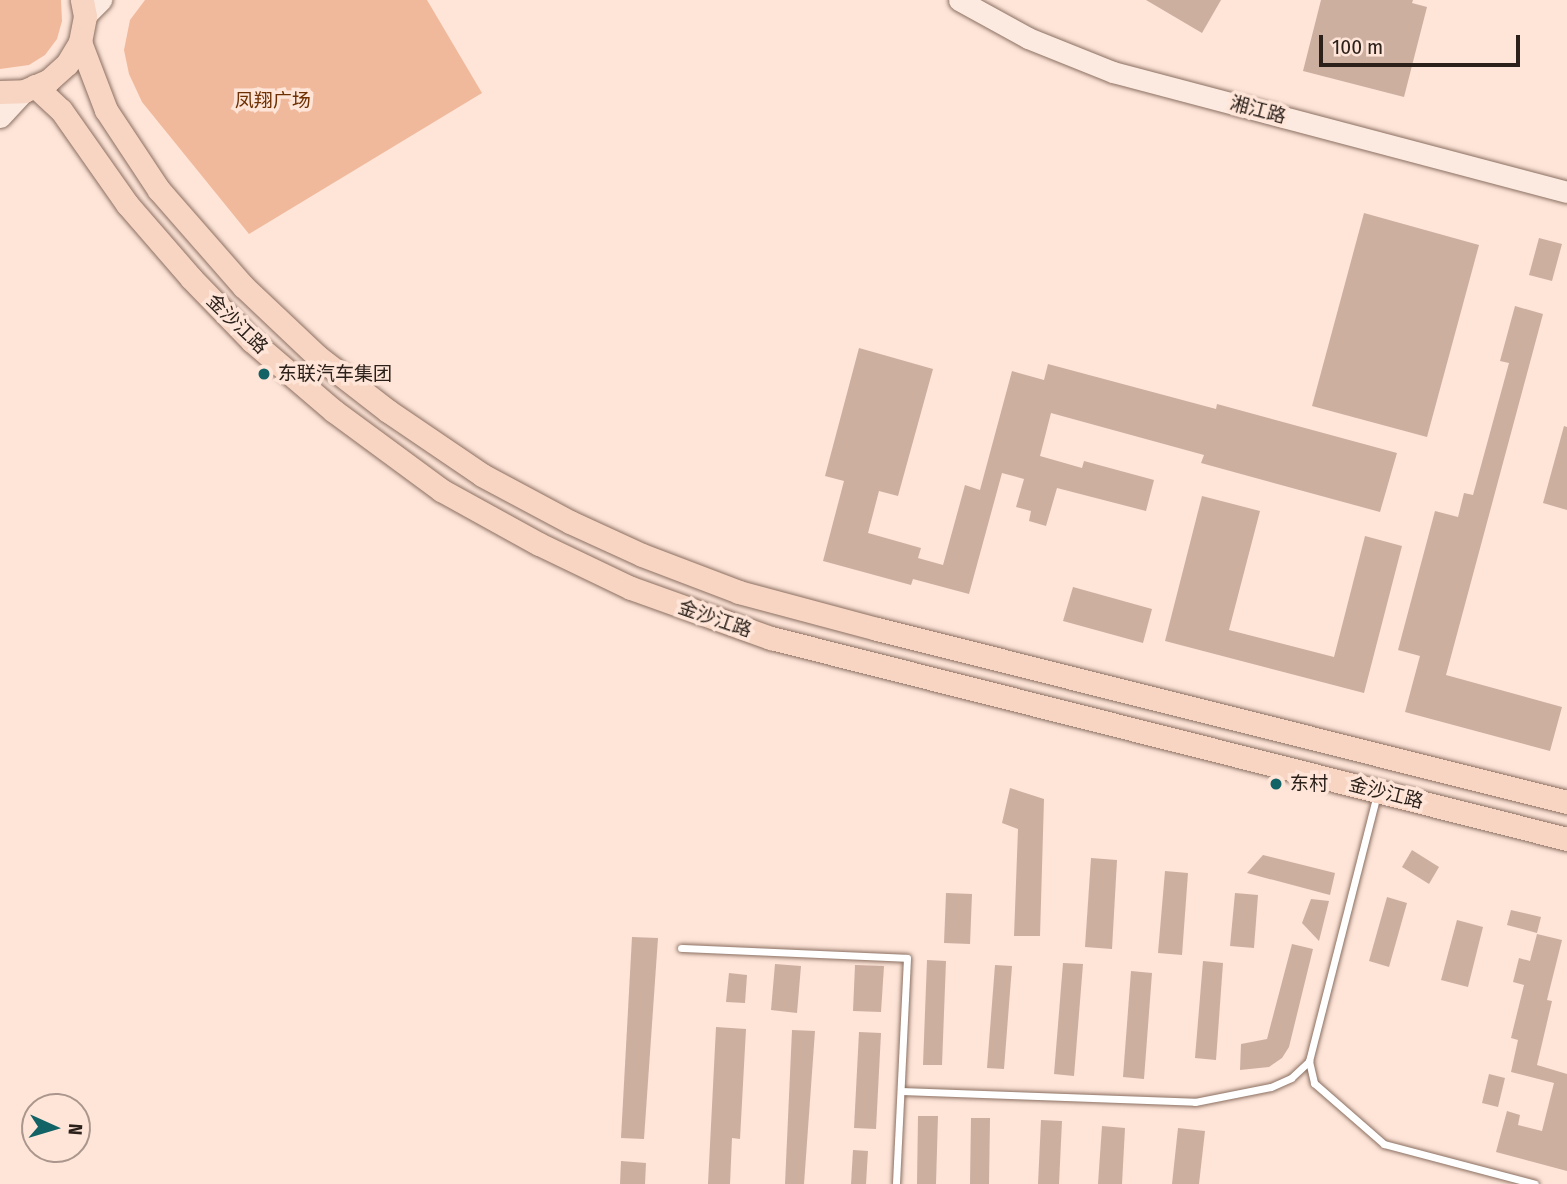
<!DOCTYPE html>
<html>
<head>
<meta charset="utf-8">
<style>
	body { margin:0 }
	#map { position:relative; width:1567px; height:1184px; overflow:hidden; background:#fee5d8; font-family:"Fira Sans Condensed","Noto Sans SC",sans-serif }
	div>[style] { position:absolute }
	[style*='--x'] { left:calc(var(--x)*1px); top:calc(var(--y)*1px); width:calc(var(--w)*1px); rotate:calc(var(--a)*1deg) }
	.green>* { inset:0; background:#f0b99c }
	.building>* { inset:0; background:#cdafa0 }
	.roads { filter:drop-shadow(0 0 2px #8a6f61) drop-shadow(0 0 2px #8a6f61) }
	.lane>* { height:7px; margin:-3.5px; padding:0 3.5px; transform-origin:3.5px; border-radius:3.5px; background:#fff }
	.secondary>* { height:21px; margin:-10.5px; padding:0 10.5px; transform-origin:10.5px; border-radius:10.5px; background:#fceae1 }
	.primary>* { height:23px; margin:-11.5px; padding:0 11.5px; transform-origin:11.5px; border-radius:11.5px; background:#f8d5c2 }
	.dots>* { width:19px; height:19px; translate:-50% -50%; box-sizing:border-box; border:4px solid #fee5d8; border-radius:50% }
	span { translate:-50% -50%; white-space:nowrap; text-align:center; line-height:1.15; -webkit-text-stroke:7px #fee5d8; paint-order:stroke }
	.park-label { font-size:19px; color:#6e3002 }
	.street-label { font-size:19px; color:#2b201a }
	.poi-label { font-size:19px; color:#2b201a }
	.left { translate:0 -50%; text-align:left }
	.north { position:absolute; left:21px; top:1093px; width:70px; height:70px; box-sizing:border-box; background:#fee5d8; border:2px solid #aa968c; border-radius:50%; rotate:94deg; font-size:19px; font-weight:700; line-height:28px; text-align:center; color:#2b201a }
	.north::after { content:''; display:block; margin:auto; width:24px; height:32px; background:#126366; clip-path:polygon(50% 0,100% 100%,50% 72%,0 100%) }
	.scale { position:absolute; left:1319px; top:35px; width:201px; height:32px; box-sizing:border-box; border:4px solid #2b201a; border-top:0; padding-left:9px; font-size:21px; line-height:24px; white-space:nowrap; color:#2b201a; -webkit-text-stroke:5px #fee5d8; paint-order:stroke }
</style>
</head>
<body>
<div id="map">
	<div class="green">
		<div style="clip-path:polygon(0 0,61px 0,62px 21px,57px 39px,45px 55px,29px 65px,0 69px)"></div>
		<div style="clip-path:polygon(145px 0,427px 0,482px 93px,249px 234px,142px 102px,129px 74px,124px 50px,130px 20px)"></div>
	</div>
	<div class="building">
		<div style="clip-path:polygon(1146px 0,1221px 0,1202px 33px)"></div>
		<div style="clip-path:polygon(1321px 0,1413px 0,1412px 3px,1427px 7px,1404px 97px,1303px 71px)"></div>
		<div style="clip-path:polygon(1364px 213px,1479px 245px,1427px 437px,1312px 406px)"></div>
		<div style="clip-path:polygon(1539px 238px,1562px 244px,1552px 281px,1529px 275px)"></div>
		<div style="clip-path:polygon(1515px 306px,1543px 314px,1446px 675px,1562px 707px,1550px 751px,1405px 712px,1420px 656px,1398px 650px,1435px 511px,1458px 517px,1464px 493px,1473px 495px,1509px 363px,1500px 361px)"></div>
		<div style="clip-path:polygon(859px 348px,933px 369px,898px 496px,879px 491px,868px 533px,921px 548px,918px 558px,943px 565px,965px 485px,980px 490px,1012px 371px,1044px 380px,1048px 364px,1216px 409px,1217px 404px,1397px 453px,1380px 512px,1201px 463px,1204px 455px,1051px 413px,1040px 456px,1082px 468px,1084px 461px,1154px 480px,1146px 511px,1057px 488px,1046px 526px,1029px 521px,1031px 511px,1016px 507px,1024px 479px,1002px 473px,969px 594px,913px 579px,911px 585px,823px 561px,844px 481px,825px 476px)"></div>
		<div style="clip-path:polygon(1564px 426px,1567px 427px,1567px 510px,1543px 503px)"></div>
		<div style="clip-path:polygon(1202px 496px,1260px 511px,1229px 630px,1334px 657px,1365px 536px,1402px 546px,1364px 693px,1165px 641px)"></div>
		<div style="clip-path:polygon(1073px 587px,1152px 609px,1143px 643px,1063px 621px)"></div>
		<div style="clip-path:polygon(1010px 788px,1044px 799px,1040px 936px,1014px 936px,1018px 829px,1002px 823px)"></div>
		<div style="clip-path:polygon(1412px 850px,1439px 867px,1429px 884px,1402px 867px)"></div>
		<div style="clip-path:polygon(1263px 855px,1335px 873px,1330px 895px,1247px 873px)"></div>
		<div style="clip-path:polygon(1091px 858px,1117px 860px,1112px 949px,1085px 947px)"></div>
		<div style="clip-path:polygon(1165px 871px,1188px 873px,1182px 955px,1158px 953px)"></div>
		<div style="clip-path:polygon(946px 893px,972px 894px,970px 944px,944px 943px)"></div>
		<div style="clip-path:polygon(1235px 893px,1258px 895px,1254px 948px,1230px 946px)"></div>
		<div style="clip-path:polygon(1387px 897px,1407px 903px,1389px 967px,1369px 961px)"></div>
		<div style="clip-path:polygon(1311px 899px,1329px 901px,1319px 941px,1302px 923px)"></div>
		<div style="clip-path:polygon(1511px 910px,1541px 917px,1537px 933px,1507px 925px)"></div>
		<div style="clip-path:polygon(1457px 920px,1483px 927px,1468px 987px,1441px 980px)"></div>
		<div style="clip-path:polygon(1537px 934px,1562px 940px,1547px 1000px,1552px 1001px,1537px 1065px,1567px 1074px,1567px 1171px,1496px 1152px,1507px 1111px,1520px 1115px,1518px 1125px,1542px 1131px,1554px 1083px,1511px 1072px,1518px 1040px,1511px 1038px,1524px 985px,1513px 982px,1519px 958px,1530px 961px)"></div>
		<div style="clip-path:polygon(632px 937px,658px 938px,644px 1139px,621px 1138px)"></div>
		<div style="clip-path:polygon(1292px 944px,1313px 949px,1289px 1047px,1282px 1058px,1269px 1067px,1240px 1070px,1241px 1044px,1267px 1039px)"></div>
		<div style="clip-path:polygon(927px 960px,946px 961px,942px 1065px,923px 1065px)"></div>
		<div style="clip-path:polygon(1203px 961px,1223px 963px,1216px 1060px,1195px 1058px)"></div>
		<div style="clip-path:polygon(1063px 963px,1083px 964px,1074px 1076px,1054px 1074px)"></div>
		<div style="clip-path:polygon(775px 964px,801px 966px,797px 1013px,771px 1010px)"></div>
		<div style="clip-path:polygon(855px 965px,884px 966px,881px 1012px,853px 1011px)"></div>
		<div style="clip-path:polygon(995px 965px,1012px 966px,1004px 1069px,987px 1068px)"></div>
		<div style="clip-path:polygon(1131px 971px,1152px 973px,1144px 1079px,1123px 1077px)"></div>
		<div style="clip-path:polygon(729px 973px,747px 975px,745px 1003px,726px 1002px)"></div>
		<div style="clip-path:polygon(716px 1027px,746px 1029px,740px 1139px,732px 1138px,730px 1184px,708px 1184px)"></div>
		<div style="clip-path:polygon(792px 1030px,815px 1031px,804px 1184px,785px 1184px)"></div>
		<div style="clip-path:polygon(859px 1032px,881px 1033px,876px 1129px,854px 1128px)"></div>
		<div style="clip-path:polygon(1489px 1074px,1505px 1078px,1498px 1107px,1482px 1103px)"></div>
		<div style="clip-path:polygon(918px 1116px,938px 1116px,936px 1184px,917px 1184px)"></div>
		<div style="clip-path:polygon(971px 1118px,990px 1118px,989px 1184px,970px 1184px)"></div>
		<div style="clip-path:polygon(1041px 1120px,1062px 1121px,1059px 1184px,1038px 1184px)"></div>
		<div style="clip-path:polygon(1102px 1126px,1125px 1128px,1122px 1184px,1098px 1184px)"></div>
		<div style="clip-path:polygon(1178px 1128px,1205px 1131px,1199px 1184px,1172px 1184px)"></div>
		<div style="clip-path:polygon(853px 1150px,868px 1151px,866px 1184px,851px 1184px)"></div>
		<div style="clip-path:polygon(621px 1161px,646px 1163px,645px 1184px,620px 1184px)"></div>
	</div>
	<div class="roads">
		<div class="lane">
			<div style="--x:681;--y:948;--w:226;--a:2.5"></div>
			<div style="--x:907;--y:958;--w:226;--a:92.8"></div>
			<div style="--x:1309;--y:1061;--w:23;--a:77"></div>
			<div style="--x:1314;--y:1083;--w:93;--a:41.1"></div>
			<div style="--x:1384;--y:1144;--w:156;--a:14.8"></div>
			<div style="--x:901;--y:1091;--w:294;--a:2.1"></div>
			<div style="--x:1195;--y:1102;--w:77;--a:-11.2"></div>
			<div style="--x:1271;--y:1087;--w:22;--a:-24"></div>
			<div style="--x:1291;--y:1078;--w:25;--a:-43"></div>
			<div style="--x:1309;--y:1061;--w:275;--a:-75.7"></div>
		</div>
		<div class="secondary">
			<div style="--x:959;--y:0;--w:79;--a:28.8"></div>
			<div style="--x:1028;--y:38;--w:92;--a:21.8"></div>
			<div style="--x:1113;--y:72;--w:470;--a:14.8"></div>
			<div style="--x:85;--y:16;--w:23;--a:-45"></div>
			<div style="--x:0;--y:117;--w:35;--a:-47"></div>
		</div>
		<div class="primary">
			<div style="--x:80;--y:42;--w:73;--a:69.1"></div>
			<div style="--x:106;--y:110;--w:96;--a:56.5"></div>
			<div style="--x:159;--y:190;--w:128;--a:48.8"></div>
			<div style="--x:243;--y:286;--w:102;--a:43.4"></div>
			<div style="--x:317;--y:356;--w:90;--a:37.8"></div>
			<div style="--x:388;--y:411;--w:114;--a:34.2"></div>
			<div style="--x:482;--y:475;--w:100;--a:28.1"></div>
			<div style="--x:570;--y:522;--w:79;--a:24.6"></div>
			<div style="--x:642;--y:555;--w:104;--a:20.9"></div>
			<div style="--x:739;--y:592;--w:143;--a:15"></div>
			<div style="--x:877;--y:629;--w:711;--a:14.08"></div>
			<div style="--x:35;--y:86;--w:35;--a:43"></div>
			<div style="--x:61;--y:110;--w:115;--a:54.9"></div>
			<div style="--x:127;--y:204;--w:98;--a:49.1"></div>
			<div style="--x:191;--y:278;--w:88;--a:45.9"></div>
			<div style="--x:252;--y:341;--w:108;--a:40.5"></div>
			<div style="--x:334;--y:411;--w:133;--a:36.4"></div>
			<div style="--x:441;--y:490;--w:112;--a:28.9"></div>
			<div style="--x:539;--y:544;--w:102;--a:25.6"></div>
			<div style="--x:631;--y:588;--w:149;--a:19.7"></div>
			<div style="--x:771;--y:638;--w:821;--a:14.17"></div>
			<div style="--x:0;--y:92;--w:24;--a:-2"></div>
			<div style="--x:24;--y:91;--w:26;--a:-23"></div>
			<div style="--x:48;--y:81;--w:25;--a:-42"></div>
			<div style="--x:67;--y:64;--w:26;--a:-59"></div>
			<div style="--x:80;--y:42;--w:26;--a:-79"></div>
			<div style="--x:85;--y:16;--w:16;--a:-101"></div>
		</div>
	</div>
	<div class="dots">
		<div style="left:264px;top:374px;background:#126366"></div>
		<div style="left:1276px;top:784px;background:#126366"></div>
	</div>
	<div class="park-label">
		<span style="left:273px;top:101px">凤翔广场</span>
	</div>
	<div class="street-label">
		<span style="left:1258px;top:110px;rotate:15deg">湘江路</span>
		<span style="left:237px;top:324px;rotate:44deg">金沙江路</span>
		<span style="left:715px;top:619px;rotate:19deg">金沙江路</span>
		<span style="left:1386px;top:793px;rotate:14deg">金沙江路</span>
	</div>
	<div class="poi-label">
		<span class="left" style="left:278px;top:374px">东联汽车集团</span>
		<span class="left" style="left:1290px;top:784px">东村</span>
	</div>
	<div class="north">N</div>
	<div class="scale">100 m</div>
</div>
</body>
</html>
